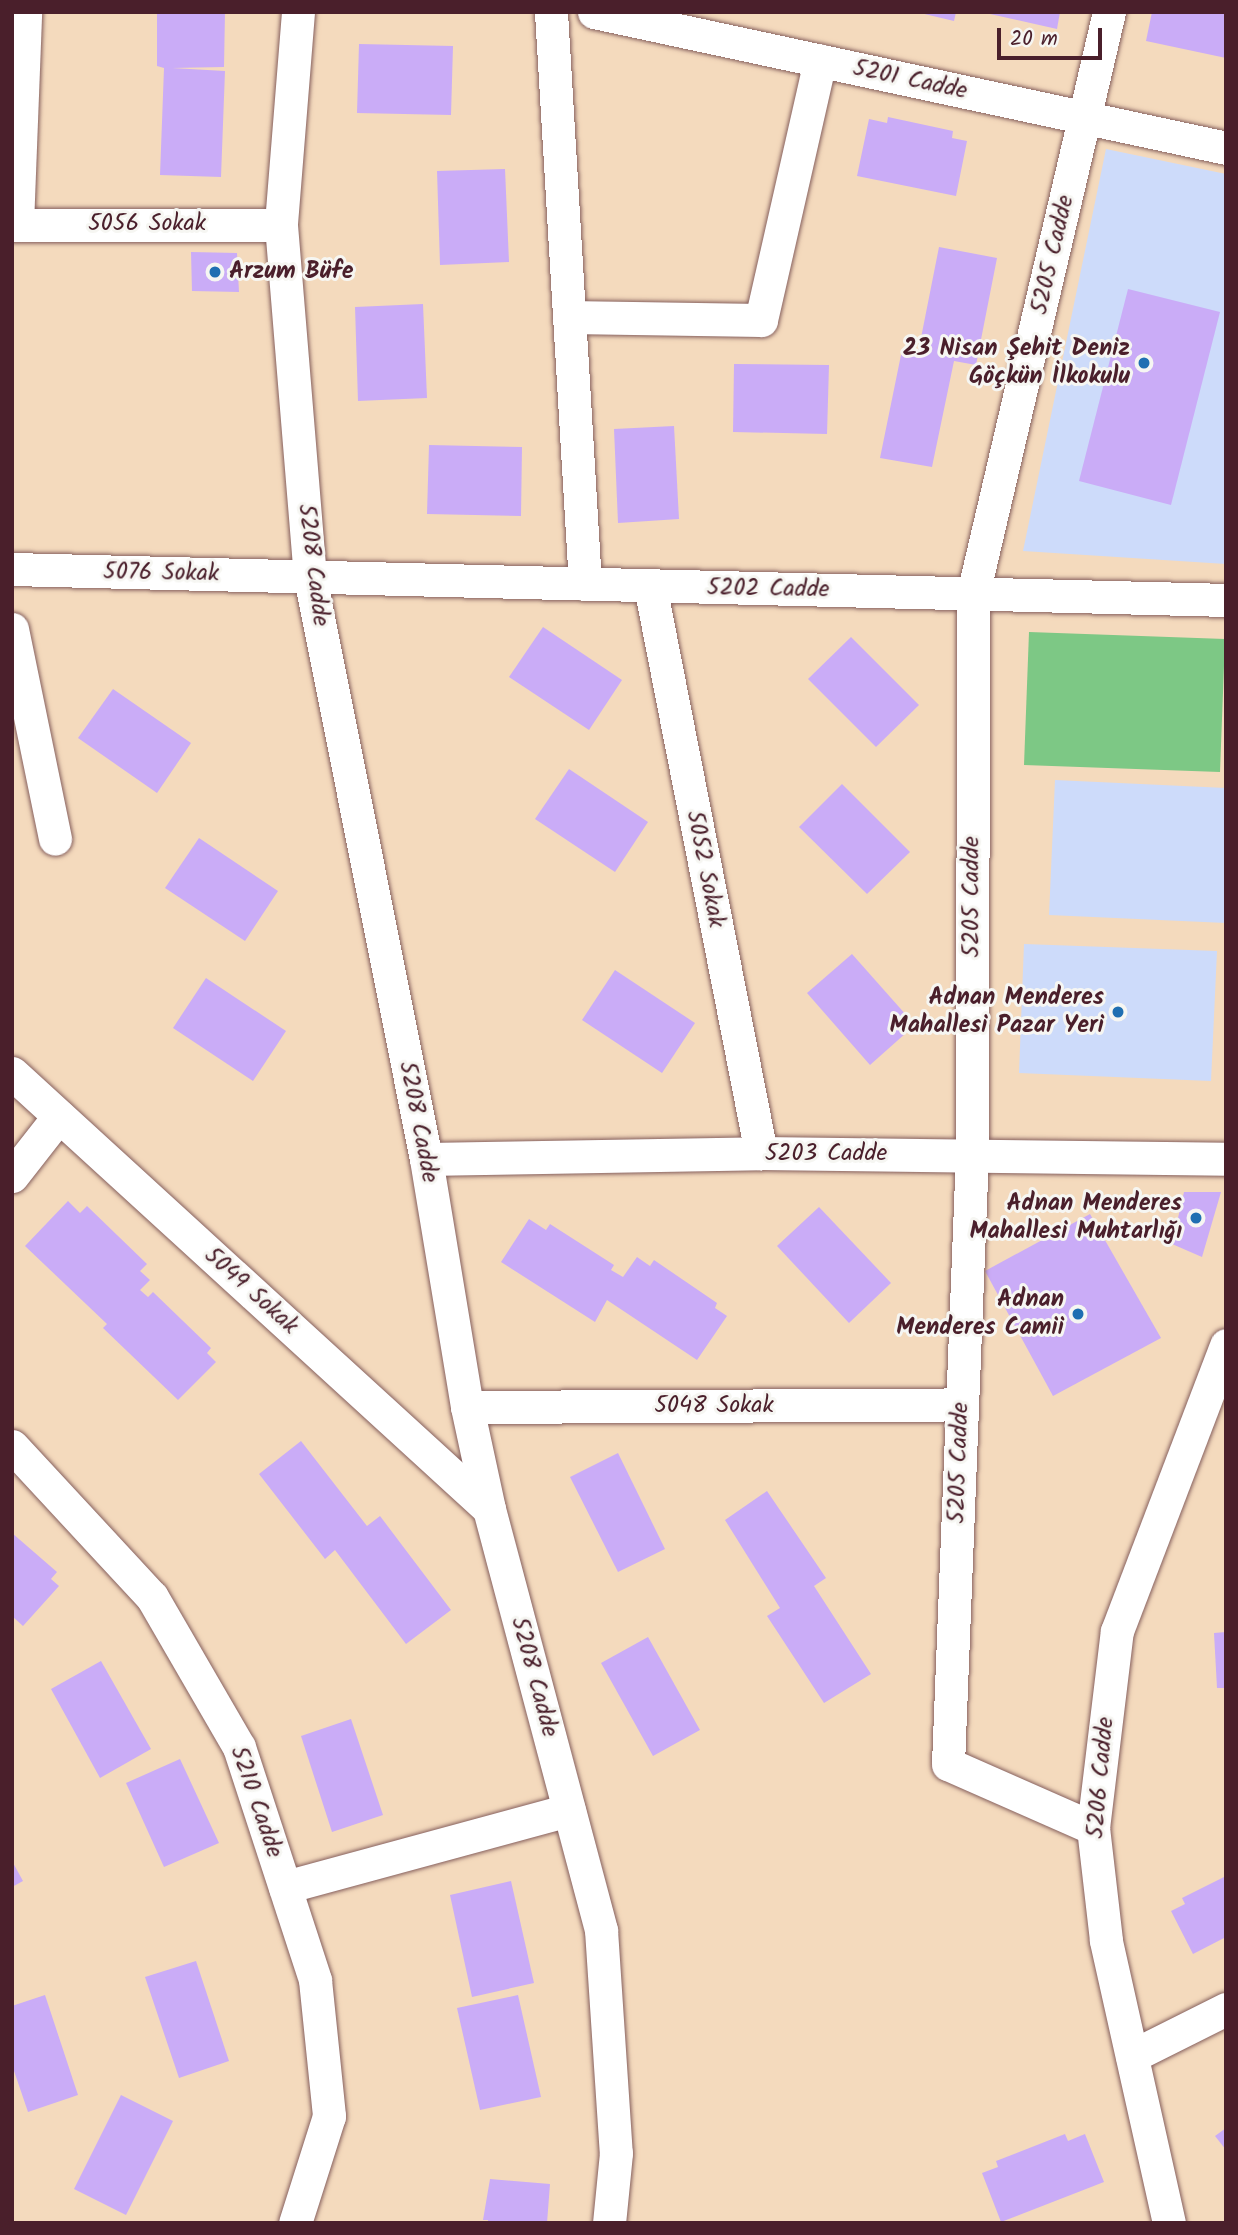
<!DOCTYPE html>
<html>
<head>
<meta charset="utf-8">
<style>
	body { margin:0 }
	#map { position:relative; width:1238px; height:2235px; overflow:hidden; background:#f4dabd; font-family:Kalam,sans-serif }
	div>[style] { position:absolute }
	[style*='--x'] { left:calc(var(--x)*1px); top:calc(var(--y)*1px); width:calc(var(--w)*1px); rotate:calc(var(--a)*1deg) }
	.built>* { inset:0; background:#cddbfa }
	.green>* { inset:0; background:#7dc885 }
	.building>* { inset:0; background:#caacf7 }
	.roads { filter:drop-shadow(0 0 2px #86605e) drop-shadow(0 0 2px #86605e) }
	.street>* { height:33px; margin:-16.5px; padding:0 16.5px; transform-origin:16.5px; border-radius:16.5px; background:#fff }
	.dots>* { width:19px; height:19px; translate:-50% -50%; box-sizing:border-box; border:4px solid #f6f6f2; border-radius:50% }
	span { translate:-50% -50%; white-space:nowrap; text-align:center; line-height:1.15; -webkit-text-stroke:6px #f6f6f2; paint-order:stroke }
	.street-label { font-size:24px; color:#4a1f2b }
	.poi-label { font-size:24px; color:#4a1f2b; font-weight:700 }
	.left { translate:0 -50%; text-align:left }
	.right { translate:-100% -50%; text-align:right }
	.frame { position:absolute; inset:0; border:14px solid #4a1f2b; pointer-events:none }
	.scale { position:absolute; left:997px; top:28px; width:105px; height:32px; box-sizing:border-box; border:4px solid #4a1f2b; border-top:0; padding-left:9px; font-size:21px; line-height:24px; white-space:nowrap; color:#4a1f2b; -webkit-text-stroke:5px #f6f6f2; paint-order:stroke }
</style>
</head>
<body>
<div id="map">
	<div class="built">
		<div style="clip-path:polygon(1106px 149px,1226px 174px,1226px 564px,1023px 551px)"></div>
		<div style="clip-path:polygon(1055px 780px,1226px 788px,1226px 923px,1049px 915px)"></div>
		<div style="clip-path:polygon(1024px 944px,1217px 951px,1211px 1081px,1019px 1073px)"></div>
	</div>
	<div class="green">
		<div style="clip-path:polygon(1029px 632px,1225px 639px,1220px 772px,1024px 765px)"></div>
	</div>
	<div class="building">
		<div style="clip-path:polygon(157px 12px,225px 12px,224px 67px,172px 68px,225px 71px,221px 177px,160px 175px,164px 68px,157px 66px)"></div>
		<div style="clip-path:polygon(916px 12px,956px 12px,954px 21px)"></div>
		<div style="clip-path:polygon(981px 12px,1060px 12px,1057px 29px)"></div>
		<div style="clip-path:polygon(1152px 12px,1226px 12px,1226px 58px,1146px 41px)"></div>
		<div style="clip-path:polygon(359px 44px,453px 46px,451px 115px,357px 113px)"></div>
		<div style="clip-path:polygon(888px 117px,953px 131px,952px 138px,967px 141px,956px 196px,857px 176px,869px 119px,887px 123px)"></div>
		<div style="clip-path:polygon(505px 169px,509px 262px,440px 265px,437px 171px)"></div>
		<div style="clip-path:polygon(939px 247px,997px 258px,976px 365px,954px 361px,932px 467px,880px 458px,902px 350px,918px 353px)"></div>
		<div style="clip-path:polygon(191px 252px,237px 253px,239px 292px,192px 291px)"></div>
		<div style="clip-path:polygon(1128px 289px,1220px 312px,1171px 505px,1079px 481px)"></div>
		<div style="clip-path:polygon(423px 304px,427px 398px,358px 401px,355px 307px)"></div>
		<div style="clip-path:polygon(734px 364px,829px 365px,827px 434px,733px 432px)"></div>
		<div style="clip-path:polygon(674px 426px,679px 519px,618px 523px,614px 429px)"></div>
		<div style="clip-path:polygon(429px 445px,522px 447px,521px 516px,427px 514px)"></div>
		<div style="clip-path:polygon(543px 627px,622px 680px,589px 730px,509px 677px)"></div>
		<div style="clip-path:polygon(851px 637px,919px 705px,876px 747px,808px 679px)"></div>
		<div style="clip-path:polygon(113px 689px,191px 743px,157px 793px,78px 738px)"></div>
		<div style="clip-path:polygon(569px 769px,648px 822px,615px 872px,535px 819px)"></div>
		<div style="clip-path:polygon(842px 784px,910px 852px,867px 894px,799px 827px)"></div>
		<div style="clip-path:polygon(199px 838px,278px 891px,245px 941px,165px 888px)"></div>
		<div style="clip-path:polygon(852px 954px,915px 1025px,870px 1065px,807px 993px)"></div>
		<div style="clip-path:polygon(615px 970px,695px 1023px,662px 1073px,582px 1020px)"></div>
		<div style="clip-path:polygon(206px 978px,286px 1031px,253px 1081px,173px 1028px)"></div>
		<div style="clip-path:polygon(1184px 1192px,1221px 1192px,1202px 1257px,1172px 1244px)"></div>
		<div style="clip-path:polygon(68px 1201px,80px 1213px,87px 1206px,147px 1264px,140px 1271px,150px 1280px,140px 1290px,148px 1297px,153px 1292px,211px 1348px,207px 1353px,216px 1362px,178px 1400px,103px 1328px,107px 1324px,25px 1246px)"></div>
		<div style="clip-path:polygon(819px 1207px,891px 1283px,849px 1323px,777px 1246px)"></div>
		<div style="clip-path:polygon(1090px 1214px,1161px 1338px,1053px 1396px,985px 1271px)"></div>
		<div style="clip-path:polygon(529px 1219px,546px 1230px,550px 1224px,614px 1265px,611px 1270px,623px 1277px,637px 1257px,650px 1266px,654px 1260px,717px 1303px,715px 1308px,727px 1316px,697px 1360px,607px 1300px,595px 1322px,501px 1262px)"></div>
		<div style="clip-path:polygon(301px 1441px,367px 1526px,380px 1516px,451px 1610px,406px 1644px,335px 1550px,325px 1559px,259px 1474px)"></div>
		<div style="clip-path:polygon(618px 1453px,665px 1549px,618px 1572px,570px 1477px)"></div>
		<div style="clip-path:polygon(767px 1491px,826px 1578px,814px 1586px,871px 1674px,824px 1703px,767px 1616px,780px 1608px,725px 1520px)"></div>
		<div style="clip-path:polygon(12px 1533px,57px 1572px,51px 1579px,59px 1586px,23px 1626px,12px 1616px)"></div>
		<div style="clip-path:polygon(1226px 1632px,1226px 1688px,1217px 1688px,1214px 1633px)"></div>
		<div style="clip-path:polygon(648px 1637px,700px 1730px,653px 1756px,601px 1663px)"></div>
		<div style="clip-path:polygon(101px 1661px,151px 1749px,100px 1778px,51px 1689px)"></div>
		<div style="clip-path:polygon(351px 1719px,383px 1815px,332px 1832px,301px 1736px)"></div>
		<div style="clip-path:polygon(180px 1759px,219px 1843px,164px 1867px,126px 1783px)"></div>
		<div style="clip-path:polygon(12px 1861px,23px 1881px,12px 1887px)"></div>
		<div style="clip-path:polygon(1226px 1876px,1226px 1937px,1193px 1954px,1171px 1911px,1185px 1904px,1182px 1898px)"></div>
		<div style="clip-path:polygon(511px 1881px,534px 1983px,472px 1997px,450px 1895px)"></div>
		<div style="clip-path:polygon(196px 1961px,229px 2061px,179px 2078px,145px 1977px)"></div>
		<div style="clip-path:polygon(45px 1995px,78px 2095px,28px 2112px,12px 2065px,12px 2006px)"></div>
		<div style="clip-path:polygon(518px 1995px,541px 2097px,480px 2110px,457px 2008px)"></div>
		<div style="clip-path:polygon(121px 2095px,173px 2121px,126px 2215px,74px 2189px)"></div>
		<div style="clip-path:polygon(1226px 2128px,1226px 2150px,1215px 2136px)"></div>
		<div style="clip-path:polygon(1065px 2134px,1068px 2141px,1085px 2134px,1104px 2182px,1001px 2222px,982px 2173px,998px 2167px,996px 2161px)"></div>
		<div style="clip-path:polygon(490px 2179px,550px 2184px,547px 2223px,488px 2223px,488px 2220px,483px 2220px)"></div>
	</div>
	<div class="roads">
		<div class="street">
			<div style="--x:298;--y:12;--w:214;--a:94.6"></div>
			<div style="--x:281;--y:225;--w:353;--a:85.3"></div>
			<div style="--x:310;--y:577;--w:593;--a:78.73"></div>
			<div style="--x:426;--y:1159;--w:251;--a:80.6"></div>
			<div style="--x:467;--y:1407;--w:104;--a:77.8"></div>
			<div style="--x:489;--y:1509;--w:436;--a:75.1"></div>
			<div style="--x:601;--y:1930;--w:224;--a:86.2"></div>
			<div style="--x:616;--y:2153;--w:70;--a:95.7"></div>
			<div style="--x:551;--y:12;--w:573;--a:86.6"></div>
			<div style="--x:594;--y:12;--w:646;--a:12.14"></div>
			<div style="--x:12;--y:225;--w:269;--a:0"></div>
			<div style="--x:17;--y:225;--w:213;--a:-87.8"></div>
			<div style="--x:569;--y:317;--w:192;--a:0.9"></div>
			<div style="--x:761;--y:320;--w:266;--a:-77.2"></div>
			<div style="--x:12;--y:569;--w:1214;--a:1.46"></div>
			<div style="--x:650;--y:586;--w:578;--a:78.92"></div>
			<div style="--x:12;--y:629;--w:214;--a:78.4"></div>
			<div style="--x:12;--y:1073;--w:646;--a:42.43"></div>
			<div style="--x:426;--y:1159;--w:335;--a:-1"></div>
			<div style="--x:761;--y:1153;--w:465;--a:0.7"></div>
			<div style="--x:12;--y:1176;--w:76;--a:-51.9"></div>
			<div style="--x:467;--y:1407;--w:494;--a:-0.3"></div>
			<div style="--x:12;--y:1446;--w:206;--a:47.2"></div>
			<div style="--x:152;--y:1597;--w:173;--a:59.9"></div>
			<div style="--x:239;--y:1747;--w:245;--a:71.9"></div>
			<div style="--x:315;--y:1980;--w:137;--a:84.1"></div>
			<div style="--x:329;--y:2116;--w:112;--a:107.6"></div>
			<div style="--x:1093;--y:1828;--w:158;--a:-156.2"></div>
			<div style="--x:948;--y:1764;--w:610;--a:-87.75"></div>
			<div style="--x:972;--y:1154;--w:560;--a:-89.9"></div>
			<div style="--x:973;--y:594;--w:598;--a:-76.85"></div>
			<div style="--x:285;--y:1887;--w:294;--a:-15.2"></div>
			<div style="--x:1132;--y:2056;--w:105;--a:-26.6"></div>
			<div style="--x:1169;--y:2223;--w:290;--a:-102.6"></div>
			<div style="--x:1106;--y:1940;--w:113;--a:-96.6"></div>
			<div style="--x:1093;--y:1828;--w:198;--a:-83.1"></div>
			<div style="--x:1117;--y:1631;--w:306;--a:-69.1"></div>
		</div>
	</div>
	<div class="dots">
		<div style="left:215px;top:272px;background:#1f6fb2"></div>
		<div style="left:1144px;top:363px;background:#1f6fb2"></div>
		<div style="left:1118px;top:1012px;background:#1f6fb2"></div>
		<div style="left:1196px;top:1218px;background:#1f6fb2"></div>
		<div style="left:1078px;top:1314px;background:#1f6fb2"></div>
	</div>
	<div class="street-label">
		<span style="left:910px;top:80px;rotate:12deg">5201 Cadde</span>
		<span style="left:147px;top:224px">5056 Sokak</span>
		<span style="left:1053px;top:255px;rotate:-77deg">5205 Cadde</span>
		<span style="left:313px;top:565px;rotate:83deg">5208 Cadde</span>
		<span style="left:161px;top:573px;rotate:1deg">5076 Sokak</span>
		<span style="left:768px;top:589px;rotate:1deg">5202 Cadde</span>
		<span style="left:705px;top:869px;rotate:79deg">5052 Sokak</span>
		<span style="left:972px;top:897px;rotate:-90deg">5205 Cadde</span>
		<span style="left:418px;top:1122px;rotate:79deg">5208 Cadde</span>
		<span style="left:826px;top:1154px">5203 Cadde</span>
		<span style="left:251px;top:1291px;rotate:42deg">5049 Sokak</span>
		<span style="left:714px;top:1406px">5048 Sokak</span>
		<span style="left:959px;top:1463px;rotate:-88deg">5205 Cadde</span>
		<span style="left:534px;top:1677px;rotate:75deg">5208 Cadde</span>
		<span style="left:1101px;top:1778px;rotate:-85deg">5206 Cadde</span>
		<span style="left:256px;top:1802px;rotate:71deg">5210 Cadde</span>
	</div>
	<div class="poi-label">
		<span class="left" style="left:229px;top:272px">Arzum Büfe</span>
		<span class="right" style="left:1130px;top:363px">23 Nisan Şehit Deniz<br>Göçkün İlkokulu</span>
		<span class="right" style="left:1104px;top:1012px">Adnan Menderes<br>Mahallesi Pazar Yeri</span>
		<span class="right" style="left:1182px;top:1218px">Adnan Menderes<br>Mahallesi Muhtarlığı</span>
		<span class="right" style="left:1064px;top:1314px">Adnan<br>Menderes Camii</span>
	</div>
	<div class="frame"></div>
	<div class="scale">20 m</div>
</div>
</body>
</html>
